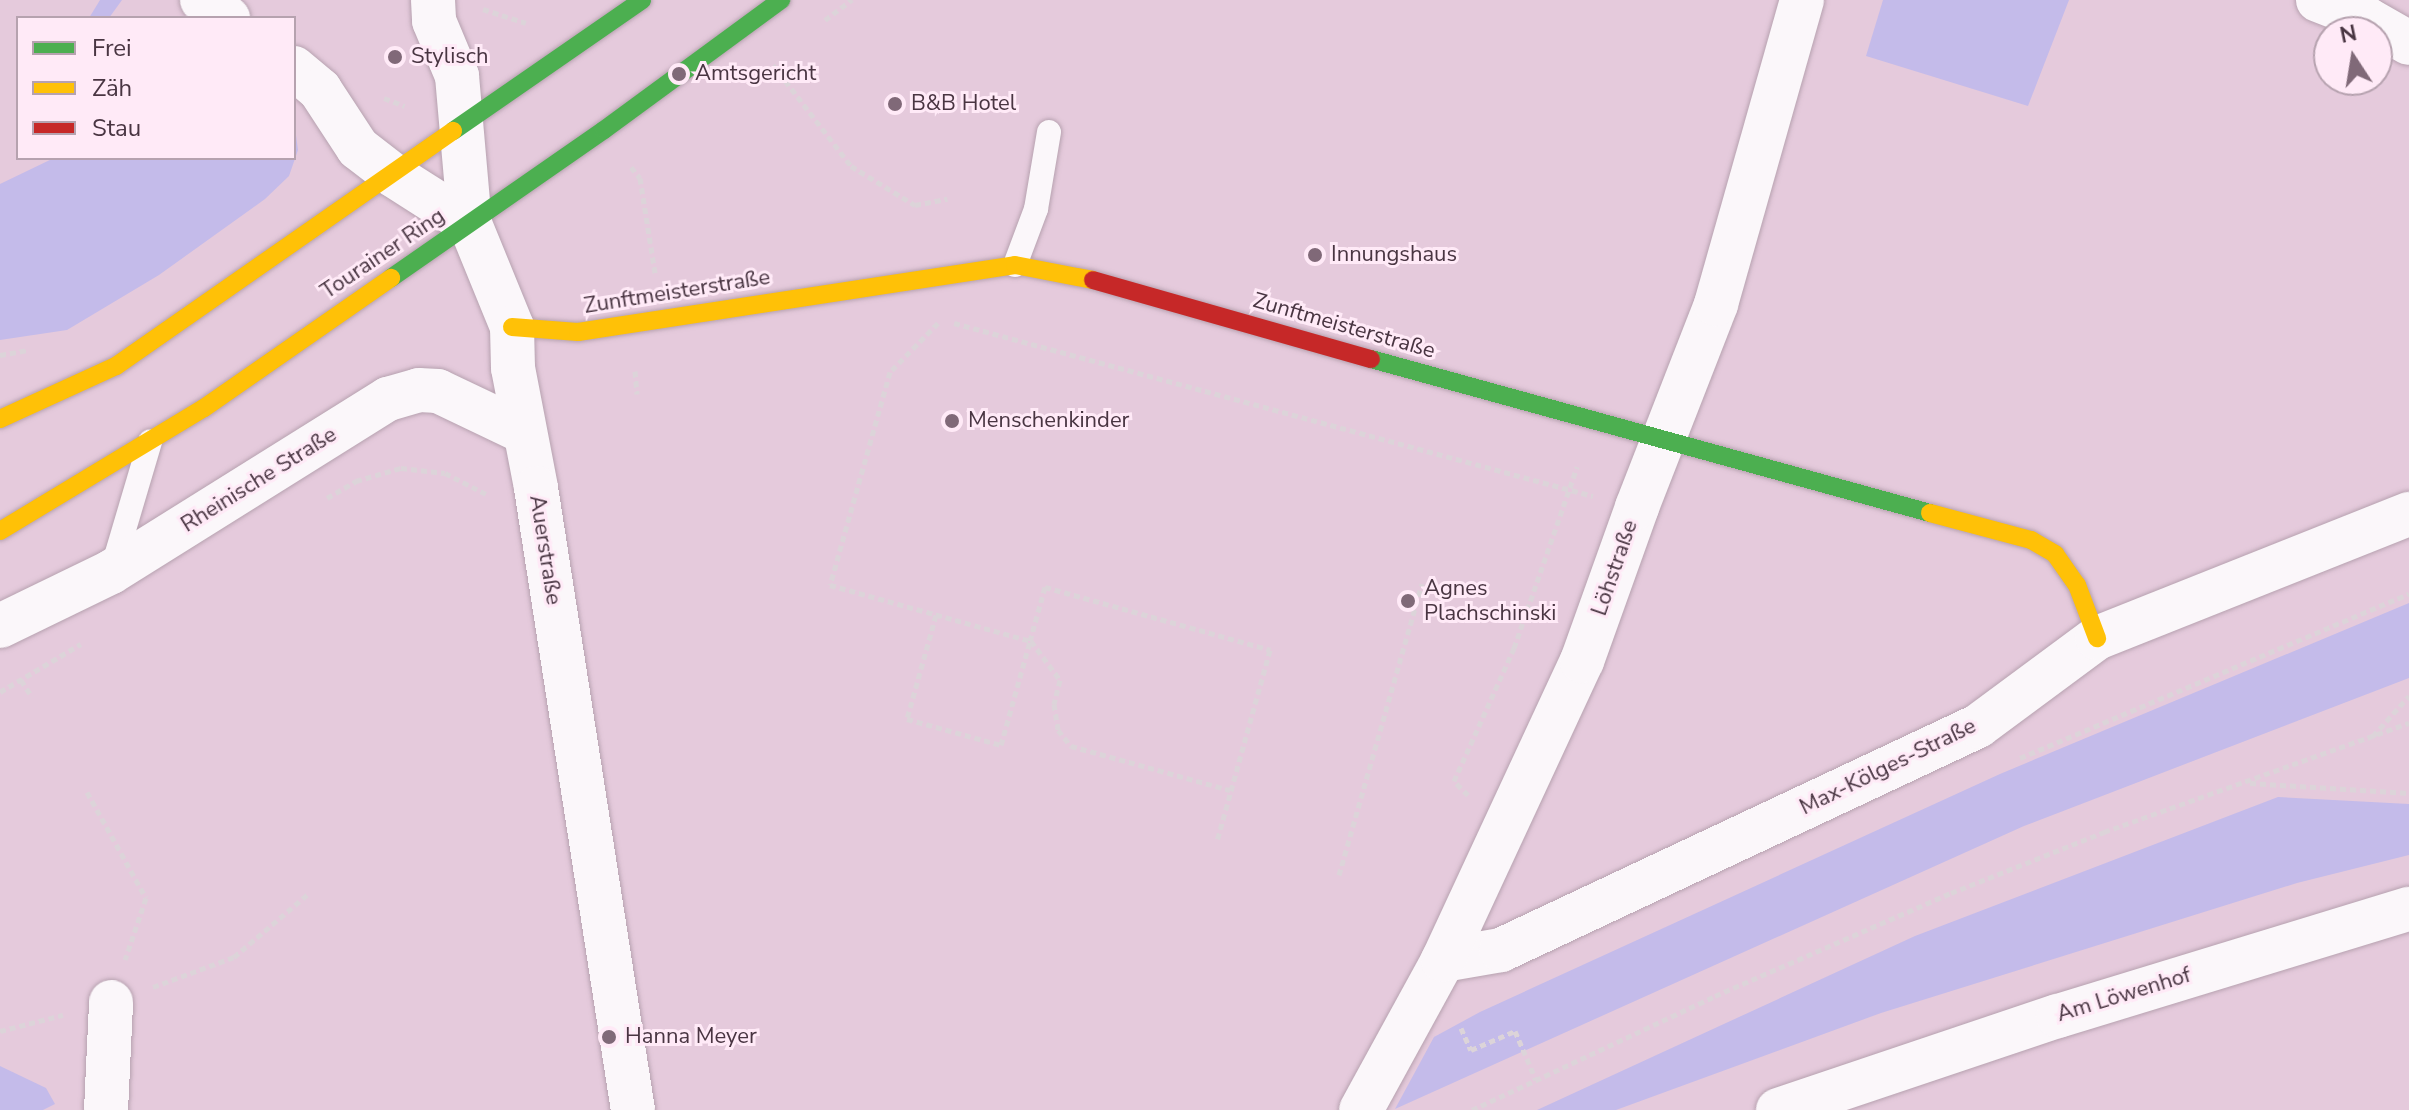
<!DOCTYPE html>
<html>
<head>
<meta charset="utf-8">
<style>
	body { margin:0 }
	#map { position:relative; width:2409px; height:1110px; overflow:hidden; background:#e5cadc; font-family:"Nunito Sans",sans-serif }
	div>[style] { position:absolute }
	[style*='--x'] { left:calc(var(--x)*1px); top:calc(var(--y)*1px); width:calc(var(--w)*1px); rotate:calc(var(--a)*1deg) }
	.green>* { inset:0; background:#c4bbea }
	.path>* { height:5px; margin-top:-2.5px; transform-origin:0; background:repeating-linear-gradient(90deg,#dcd4d9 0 6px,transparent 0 10px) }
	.roads { filter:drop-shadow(0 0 2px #b7a2b0) drop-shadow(0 0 2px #b7a2b0) }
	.lane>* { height:24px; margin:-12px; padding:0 12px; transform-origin:12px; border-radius:12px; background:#fbf7fa }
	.street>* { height:44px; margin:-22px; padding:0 22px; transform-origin:22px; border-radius:22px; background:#fbf7fa }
	.fast>* { height:18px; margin:-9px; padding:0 9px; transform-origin:9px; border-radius:9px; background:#4caf50 }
	.slow>* { height:18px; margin:-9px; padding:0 9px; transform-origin:9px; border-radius:9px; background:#ffc107 }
	.jam>* { height:18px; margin:-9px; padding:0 9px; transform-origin:9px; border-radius:9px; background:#c62828 }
	.dots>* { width:22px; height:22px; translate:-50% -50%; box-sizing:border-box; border:4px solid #ffeaf7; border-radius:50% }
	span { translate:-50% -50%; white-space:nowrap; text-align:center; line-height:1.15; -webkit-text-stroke:6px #ffeaf7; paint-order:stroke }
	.poi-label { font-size:22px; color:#493542 }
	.left { translate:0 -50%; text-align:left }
	.street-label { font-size:22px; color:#493542 }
	.legend { position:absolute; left:16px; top:16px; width:280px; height:144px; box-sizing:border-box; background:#ffeaf7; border:2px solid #b6a2af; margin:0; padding:10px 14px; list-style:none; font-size:24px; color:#493542 }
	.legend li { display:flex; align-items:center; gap:16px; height:40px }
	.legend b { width:40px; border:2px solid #b6a2af }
	.north { position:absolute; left:2313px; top:16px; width:80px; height:80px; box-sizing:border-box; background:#ffeaf7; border:2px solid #b6a2af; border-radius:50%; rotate:348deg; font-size:22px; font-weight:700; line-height:32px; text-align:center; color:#493542 }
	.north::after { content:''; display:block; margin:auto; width:28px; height:36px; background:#806978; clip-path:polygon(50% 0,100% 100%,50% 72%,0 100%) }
</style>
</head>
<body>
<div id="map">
	<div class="green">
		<div style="clip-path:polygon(100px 0,122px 0,109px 18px,89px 18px)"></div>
		<div style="clip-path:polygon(1883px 0,2069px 0,2028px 106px,1866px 56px)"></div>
		<div style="clip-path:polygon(294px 120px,298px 150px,289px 176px,265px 199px,159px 275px,67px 330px,0 340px,0 184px,54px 158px,294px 158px)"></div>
		<div style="clip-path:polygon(2409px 603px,2409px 678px,2024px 826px,1395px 1109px,1434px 1037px,1480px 1012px,2000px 774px)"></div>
		<div style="clip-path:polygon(2278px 797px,2409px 804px,2409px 855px,2297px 883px,1881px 1013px,1616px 1110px,1537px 1110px,1915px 936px)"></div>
		<div style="clip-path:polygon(0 1066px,46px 1088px,55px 1104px,43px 1110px,0 1110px)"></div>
	</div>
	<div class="path">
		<div style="--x:483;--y:9;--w:45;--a:18"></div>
		<div style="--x:825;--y:20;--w:34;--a:-37"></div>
		<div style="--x:773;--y:65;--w:128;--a:52.3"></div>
		<div style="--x:851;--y:166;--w:75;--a:31.4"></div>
		<div style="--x:915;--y:205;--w:33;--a:-11"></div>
		<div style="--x:384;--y:98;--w:22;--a:21"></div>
		<div style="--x:631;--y:167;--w:14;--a:51"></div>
		<div style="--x:640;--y:178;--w:96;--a:81"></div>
		<div style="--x:938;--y:323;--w:69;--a:134.4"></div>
		<div style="--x:890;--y:372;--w:221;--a:105.7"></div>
		<div style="--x:830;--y:585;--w:208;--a:15.6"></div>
		<div style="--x:1030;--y:641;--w:56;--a:-74.5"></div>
		<div style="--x:1045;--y:587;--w:234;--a:15.6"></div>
		<div style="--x:1270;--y:650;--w:198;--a:105.5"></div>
		<div style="--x:954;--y:323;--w:662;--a:15.15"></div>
		<div style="--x:0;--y:355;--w:28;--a:-10"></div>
		<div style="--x:635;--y:371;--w:23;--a:85"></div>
		<div style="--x:327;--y:498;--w:34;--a:-30"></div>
		<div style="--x:356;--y:481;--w:47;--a:-16.1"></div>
		<div style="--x:401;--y:468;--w:44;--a:6.5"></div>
		<div style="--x:445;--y:473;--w:48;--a:27.1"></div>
		<div style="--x:936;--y:615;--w:108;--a:105.6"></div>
		<div style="--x:907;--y:719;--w:98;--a:15.5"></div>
		<div style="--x:1001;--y:745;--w:108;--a:-74.4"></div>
		<div style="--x:1031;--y:641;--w:49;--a:53.4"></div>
		<div style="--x:1060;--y:680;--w:25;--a:104"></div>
		<div style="--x:1054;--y:704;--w:26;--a:81"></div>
		<div style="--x:1058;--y:730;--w:21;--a:51"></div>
		<div style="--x:1071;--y:746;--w:165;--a:15.5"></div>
		<div style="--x:21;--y:680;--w:20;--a:57"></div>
		<div style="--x:0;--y:692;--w:94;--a:-30.7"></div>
		<div style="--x:2373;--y:736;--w:54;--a:-48"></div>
		<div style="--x:2020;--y:758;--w:422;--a:-22.9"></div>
		<div style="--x:2250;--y:783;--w:159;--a:3.6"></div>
		<div style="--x:87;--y:792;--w:121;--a:60.9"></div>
		<div style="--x:146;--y:898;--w:65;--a:108.7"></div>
		<div style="--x:1468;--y:795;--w:20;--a:-135"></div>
		<div style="--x:1454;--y:781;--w:146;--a:-65.7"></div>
		<div style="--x:1514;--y:648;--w:192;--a:-70.8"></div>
		<div style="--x:1339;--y:875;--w:303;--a:-74.1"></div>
		<div style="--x:153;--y:987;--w:86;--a:-20.3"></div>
		<div style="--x:234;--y:957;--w:97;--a:-40.4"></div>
		<div style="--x:1461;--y:1028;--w:24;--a:66"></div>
		<div style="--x:1471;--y:1050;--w:48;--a:-23.4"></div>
		<div style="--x:1515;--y:1031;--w:53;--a:66.8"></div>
		<div style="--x:0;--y:1031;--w:65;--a:-14.3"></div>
		<div style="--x:1472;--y:1110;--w:268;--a:-25.1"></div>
		<div style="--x:1715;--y:996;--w:257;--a:-23.6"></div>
		<div style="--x:1951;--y:893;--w:165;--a:-21.7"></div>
		<div style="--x:2104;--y:832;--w:324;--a:-19.7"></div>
	</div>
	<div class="roads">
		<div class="lane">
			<div style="--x:1015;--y:265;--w:60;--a:-69.4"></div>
			<div style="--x:1036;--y:209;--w:78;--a:-80.4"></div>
			<div style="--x:112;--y:570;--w:134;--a:-73.5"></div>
		</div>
		<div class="street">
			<div style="--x:202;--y:0;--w:32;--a:35"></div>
			<div style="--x:433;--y:0;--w:21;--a:87"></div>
			<div style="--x:434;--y:21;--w:60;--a:67.3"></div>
			<div style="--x:457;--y:76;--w:149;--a:85"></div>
			<div style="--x:470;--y:224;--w:111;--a:67.8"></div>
			<div style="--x:512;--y:327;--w:41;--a:88.6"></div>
			<div style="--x:513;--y:368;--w:122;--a:79.1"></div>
			<div style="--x:536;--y:488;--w:630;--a:81.14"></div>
			<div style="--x:2318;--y:0;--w:53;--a:21.2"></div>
			<div style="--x:2367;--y:19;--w:48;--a:29.7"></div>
			<div style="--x:294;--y:68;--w:34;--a:40"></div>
			<div style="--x:320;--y:90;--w:69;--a:56.8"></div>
			<div style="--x:358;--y:148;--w:44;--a:37.6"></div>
			<div style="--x:393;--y:175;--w:91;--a:32.5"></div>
			<div style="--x:0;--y:626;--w:123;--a:-25.9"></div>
			<div style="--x:111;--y:572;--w:327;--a:-32"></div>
			<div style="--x:388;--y:399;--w:32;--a:-16"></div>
			<div style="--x:419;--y:390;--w:19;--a:3"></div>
			<div style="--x:438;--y:391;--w:95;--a:25.5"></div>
			<div style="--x:1443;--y:960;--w:59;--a:-9.8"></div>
			<div style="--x:1501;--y:950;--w:527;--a:-25.15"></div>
			<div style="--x:1978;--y:726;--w:148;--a:-36.5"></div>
			<div style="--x:2097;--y:638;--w:336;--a:-21.7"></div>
			<div style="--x:106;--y:1110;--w:108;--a:-87.3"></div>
			<div style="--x:1361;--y:1110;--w:171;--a:-61.3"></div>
			<div style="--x:1443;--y:960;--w:330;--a:-65.1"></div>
			<div style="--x:1582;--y:661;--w:164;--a:-70.3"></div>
			<div style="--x:1637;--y:507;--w:218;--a:-68.7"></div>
			<div style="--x:1716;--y:304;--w:316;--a:-74.2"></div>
			<div style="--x:1778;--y:1110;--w:295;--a:-18.6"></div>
			<div style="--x:2058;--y:1016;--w:367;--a:-17"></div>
		</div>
		<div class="fast">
			<div style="--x:453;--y:131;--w:230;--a:-34.7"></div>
			<div style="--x:391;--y:278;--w:259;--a:-34.8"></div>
			<div style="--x:604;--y:130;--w:220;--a:-36.3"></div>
			<div style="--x:1371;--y:359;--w:580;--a:15.4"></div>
		</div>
		<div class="slow">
			<div style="--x:512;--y:327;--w:66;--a:4.3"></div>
			<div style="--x:578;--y:332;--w:442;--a:-8.7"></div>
			<div style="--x:1015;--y:265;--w:79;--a:10.9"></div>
			<div style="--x:0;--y:419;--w:128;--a:-24.6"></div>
			<div style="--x:116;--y:366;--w:411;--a:-34.9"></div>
			<div style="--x:1930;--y:513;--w:105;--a:15"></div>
			<div style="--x:2031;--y:540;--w:28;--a:30"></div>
			<div style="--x:2055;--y:554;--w:38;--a:55"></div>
			<div style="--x:2077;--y:585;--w:57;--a:69.3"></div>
			<div style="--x:0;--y:531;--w:238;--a:-31.1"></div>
			<div style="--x:204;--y:408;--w:228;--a:-34.8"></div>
		</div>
		<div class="jam">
			<div style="--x:1093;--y:280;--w:289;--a:15.9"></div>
		</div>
	</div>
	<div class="dots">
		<div style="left:395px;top:57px;background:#806978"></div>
		<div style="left:679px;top:74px;background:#806978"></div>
		<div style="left:895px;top:104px;background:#806978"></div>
		<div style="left:1315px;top:255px;background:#806978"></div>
		<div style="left:952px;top:421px;background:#806978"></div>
		<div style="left:1408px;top:601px;background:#806978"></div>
		<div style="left:609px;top:1037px;background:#806978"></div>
	</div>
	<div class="poi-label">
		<span class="left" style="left:411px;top:57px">Stylisch</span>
		<span class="left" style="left:695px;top:74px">Amtsgericht</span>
		<span class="left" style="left:911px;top:104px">B&amp;B Hotel</span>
		<span class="left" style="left:1331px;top:255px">Innungshaus</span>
		<span class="left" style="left:968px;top:421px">Menschenkinder</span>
		<span class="left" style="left:1424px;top:601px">Agnes<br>Plachschinski</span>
		<span class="left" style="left:625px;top:1037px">Hanna Meyer</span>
	</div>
	<div class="street-label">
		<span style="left:383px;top:254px;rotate:-34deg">Tourainer Ring</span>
		<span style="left:677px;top:292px;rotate:-9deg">Zunftmeisterstraße</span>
		<span style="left:1344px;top:326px;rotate:16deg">Zunftmeisterstraße</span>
		<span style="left:259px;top:480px;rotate:-32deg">Rheinische Straße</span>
		<span style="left:545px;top:550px;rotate:81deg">Auerstraße</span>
		<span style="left:1615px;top:568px;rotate:-71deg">Löhstraße</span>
		<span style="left:1888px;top:767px;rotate:-26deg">Max-Kölges-Straße</span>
		<span style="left:2124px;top:995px;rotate:-17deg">Am Löwenhof</span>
	</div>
	<ul class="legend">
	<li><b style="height:10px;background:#4caf50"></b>Frei</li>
	<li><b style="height:10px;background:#ffc107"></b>Zäh</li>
	<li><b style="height:10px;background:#c62828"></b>Stau</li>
	</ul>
	<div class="north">N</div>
</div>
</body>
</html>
